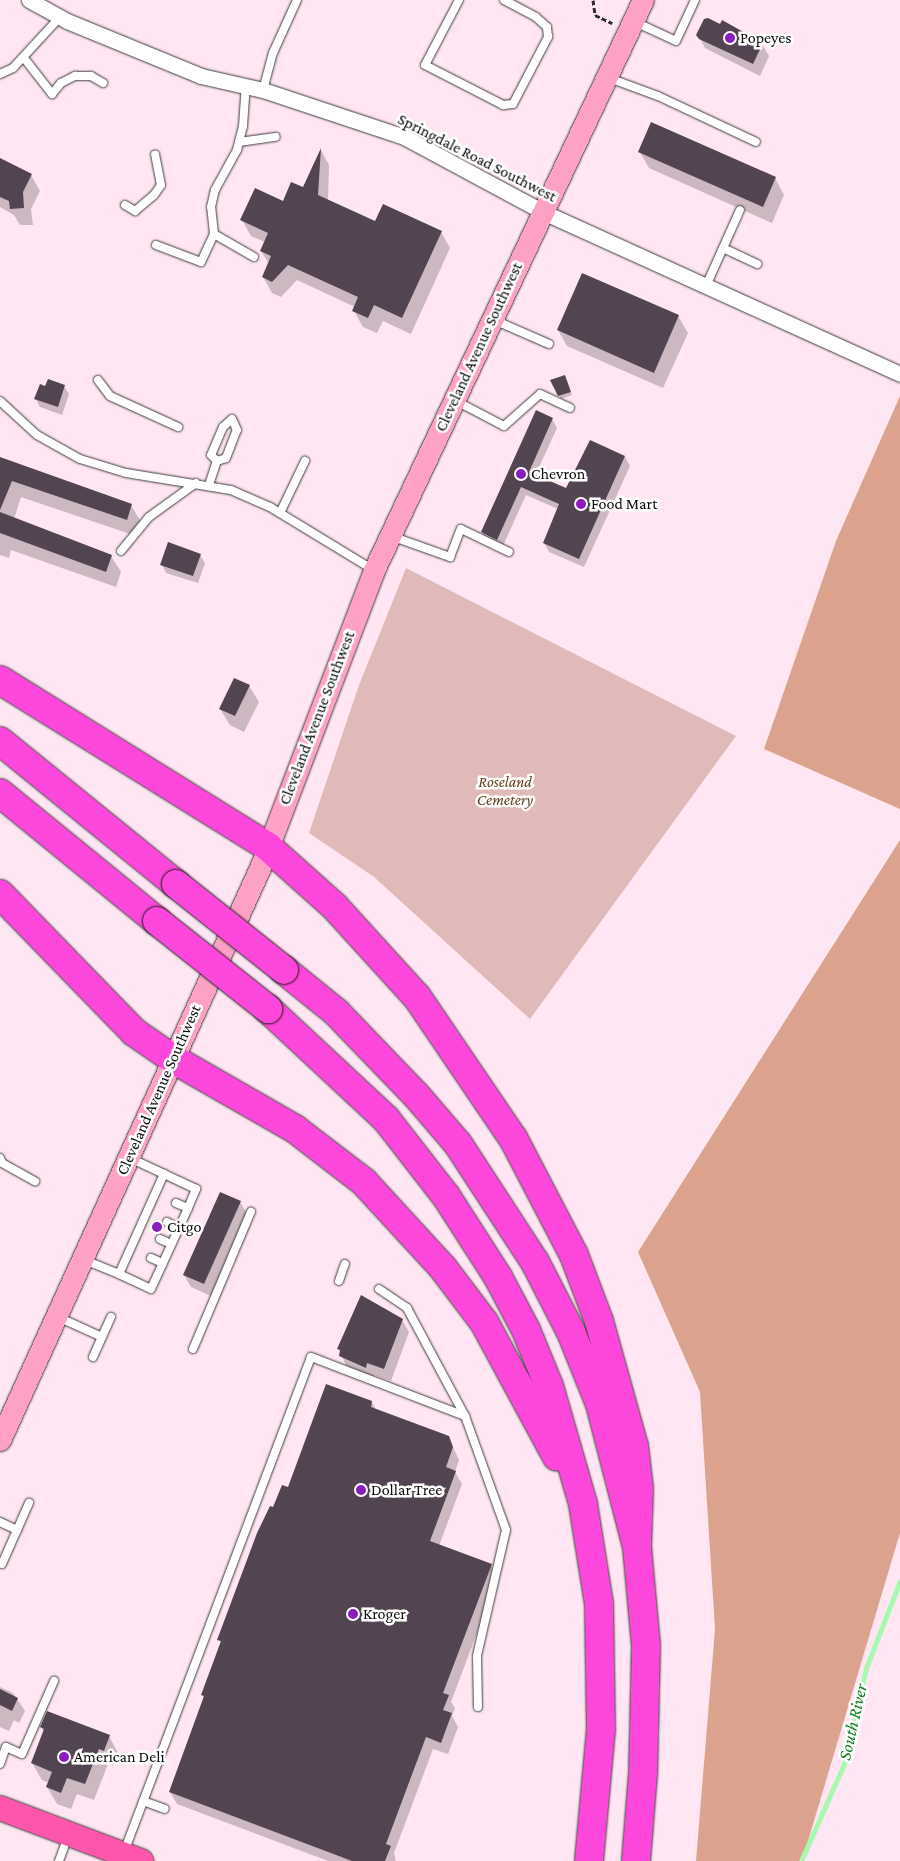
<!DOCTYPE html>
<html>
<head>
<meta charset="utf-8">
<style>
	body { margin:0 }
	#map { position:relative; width:900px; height:1861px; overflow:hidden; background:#ffe6f2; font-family:"Crimson Pro",serif }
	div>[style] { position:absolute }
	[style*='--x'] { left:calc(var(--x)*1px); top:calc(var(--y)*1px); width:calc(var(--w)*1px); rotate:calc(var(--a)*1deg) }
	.forest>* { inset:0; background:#dba38e }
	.cemetery>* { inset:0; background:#e0bab8 }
	.shadow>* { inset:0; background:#0003 }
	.stream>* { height:5px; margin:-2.5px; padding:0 2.5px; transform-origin:2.5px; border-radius:2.5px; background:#a8f9b0 }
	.building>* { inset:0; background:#524551 }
	.path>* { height:3px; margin-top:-1.5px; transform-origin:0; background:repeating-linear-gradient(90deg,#2b2b2b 0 5px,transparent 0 7.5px) }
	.roads { filter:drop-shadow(0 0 1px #3c3c3c) drop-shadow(0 0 1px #3c3c3c) }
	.service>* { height:8px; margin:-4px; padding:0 4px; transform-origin:4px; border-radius:4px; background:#fff }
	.minor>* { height:15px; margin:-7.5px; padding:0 7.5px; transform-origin:7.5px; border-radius:7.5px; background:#fff }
	.secondary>* { height:21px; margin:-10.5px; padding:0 10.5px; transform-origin:10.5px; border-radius:10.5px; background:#ffa1c5 }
	.primary>* { height:24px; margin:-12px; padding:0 12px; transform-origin:12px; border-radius:12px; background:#ff56ad }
	.motorway>* { height:28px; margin:-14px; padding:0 14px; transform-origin:14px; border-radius:14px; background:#fc47da }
	.bridges { filter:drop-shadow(0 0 1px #1a1a1a) drop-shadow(0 0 1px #1a1a1a) }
	.motorway-bridge>* { height:28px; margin:-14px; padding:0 14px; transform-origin:14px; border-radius:14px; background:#fc47da }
	.dots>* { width:14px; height:14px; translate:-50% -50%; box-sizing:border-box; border:2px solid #fff; border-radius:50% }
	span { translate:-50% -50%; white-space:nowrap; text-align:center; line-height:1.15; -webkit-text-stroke:5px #fff; paint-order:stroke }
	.poi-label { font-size:16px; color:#090909 }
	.left { translate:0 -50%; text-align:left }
	.street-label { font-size:16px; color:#090909 }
	.park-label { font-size:16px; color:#623f19; font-style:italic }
	.water-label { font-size:18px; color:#0f8323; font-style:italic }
</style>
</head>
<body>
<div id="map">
	<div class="forest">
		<div style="clip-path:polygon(900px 396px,900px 809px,764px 749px,836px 541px)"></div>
		<div style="clip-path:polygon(900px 840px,900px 1533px,802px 1861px,696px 1861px,715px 1629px,700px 1392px,638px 1252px)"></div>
	</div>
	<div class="cemetery">
		<div style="clip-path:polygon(406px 568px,736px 736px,530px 1019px,374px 877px,309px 833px,359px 685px)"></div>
	</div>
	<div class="shadow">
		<div style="clip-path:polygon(708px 20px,740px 30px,762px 44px,769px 56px,760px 76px,705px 48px,698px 35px)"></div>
		<div style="clip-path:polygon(321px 150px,329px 165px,328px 201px,376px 223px,441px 232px,450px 248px,411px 334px,383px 321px,377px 333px,363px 327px,354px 311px,355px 307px,297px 280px,281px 297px,272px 293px,263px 277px,269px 264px,261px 251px,265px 242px,251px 236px,242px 220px,283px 203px,303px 188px)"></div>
		<div style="clip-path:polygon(639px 151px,775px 178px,784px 195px,772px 223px,649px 168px)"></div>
		<div style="clip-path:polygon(0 160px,31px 175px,40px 191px,31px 209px,33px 225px,20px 225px,14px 215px,0 207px)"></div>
		<div style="clip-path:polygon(678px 316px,688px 333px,663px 388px,567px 346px,558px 330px)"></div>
		<div style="clip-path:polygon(566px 380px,572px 395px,561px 399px,552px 381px)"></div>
		<div style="clip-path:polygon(64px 386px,69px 394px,62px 415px,40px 407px,36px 399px,46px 387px)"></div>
		<div style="clip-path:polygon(552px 419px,557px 428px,535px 476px,567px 490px,590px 442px,625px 457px,630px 466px,584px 567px,549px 552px,544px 543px,558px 509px,526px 495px,502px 548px,487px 541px,482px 532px)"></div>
		<div style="clip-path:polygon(0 458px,131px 505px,141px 522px,136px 536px,21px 497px,14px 519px,111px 556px,121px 572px,116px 587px,11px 550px,9px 558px,0 555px)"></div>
		<div style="clip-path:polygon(200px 555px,205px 563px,198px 583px,166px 573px,162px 565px)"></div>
		<div style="clip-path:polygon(249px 686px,259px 702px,244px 732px,230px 725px,220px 709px)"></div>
		<div style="clip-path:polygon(240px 1202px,247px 1214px,211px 1296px,191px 1287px,184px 1275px)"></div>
		<div style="clip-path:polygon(402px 1320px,409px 1332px,391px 1381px,374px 1375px,373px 1380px,347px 1368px,339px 1349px)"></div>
		<div style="clip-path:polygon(372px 1402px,376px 1410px,448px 1437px,459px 1460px,455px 1472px,462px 1484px,439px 1546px,491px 1565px,498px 1577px,451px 1702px,455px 1708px,452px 1716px,458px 1727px,448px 1754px,433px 1749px,394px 1853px,396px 1861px,328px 1861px,177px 1804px,170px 1792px,205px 1699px,202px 1695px,221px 1644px,219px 1639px,274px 1509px,289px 1489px)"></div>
		<div style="clip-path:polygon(0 1687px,13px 1693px,25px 1711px,19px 1723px,14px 1720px,9px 1731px,0 1727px)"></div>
		<div style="clip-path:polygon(41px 1727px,109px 1736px,118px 1753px,113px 1766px,108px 1764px,94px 1800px,77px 1794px,71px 1809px,57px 1804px,47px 1787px,49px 1783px,42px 1780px,32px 1763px,44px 1732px)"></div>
	</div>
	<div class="stream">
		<div style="--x:801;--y:1861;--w:106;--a:-66.1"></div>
		<div style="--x:844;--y:1764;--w:98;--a:-77.1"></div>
		<div style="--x:866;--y:1668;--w:93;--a:-68.7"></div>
	</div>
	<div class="building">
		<div style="clip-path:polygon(708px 18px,720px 24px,722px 20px,763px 43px,753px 64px,699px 39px,696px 35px,704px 19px)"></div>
		<div style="clip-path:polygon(651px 122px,776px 177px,763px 207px,638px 152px)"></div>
		<div style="clip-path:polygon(321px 148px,318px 195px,375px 221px,383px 204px,442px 231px,402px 318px,374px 305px,368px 318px,352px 311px,358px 297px,288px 265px,272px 282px,262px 277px,271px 256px,260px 251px,268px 233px,240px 220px,255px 188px,283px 201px,291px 182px,303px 187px)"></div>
		<div style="clip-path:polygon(0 158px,32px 174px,23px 192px,24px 208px,10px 209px,9px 201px,0 197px)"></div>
		<div style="clip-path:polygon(582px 273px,679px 315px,654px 373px,557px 330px)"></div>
		<div style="clip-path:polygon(565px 375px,571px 392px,558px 396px,550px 380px)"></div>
		<div style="clip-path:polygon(48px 379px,65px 385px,58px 407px,34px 399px,40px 384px,45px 386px)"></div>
		<div style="clip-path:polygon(536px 410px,553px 418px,529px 472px,566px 488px,590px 440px,625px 456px,579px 559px,543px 543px,559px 504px,521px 487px,497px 540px,481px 532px)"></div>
		<div style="clip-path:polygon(0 457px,132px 504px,127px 520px,12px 481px,0 510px)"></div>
		<div style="clip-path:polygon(0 512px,112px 555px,106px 572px,0 533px)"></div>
		<div style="clip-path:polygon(168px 542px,201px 554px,193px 576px,160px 565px)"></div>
		<div style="clip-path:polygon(234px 678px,250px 685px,235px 716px,219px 709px)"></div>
		<div style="clip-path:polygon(220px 1192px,241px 1201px,204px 1284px,183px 1275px)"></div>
		<div style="clip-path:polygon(361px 1295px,403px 1319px,384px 1369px,367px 1363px,366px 1368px,339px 1356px,340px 1350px,337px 1349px)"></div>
		<div style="clip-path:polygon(326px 1384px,372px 1401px,371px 1407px,449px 1436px,453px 1447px,446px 1467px,456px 1471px,430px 1541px,492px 1564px,443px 1693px,449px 1695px,443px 1710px,452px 1713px,441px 1743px,426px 1737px,386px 1844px,391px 1846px,385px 1861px,352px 1861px,169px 1792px,204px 1696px,201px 1695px,221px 1641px,217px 1640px,257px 1533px,270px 1506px,273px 1507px,282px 1485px,288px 1487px)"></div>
		<div style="clip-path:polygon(0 1689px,18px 1698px,12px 1711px,0 1705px)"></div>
		<div style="clip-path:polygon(47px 1711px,110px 1735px,104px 1751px,99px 1749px,85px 1784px,67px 1778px,61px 1793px,46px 1787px,52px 1772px,31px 1763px,44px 1729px,40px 1727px)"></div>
	</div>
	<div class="path">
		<div style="--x:593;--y:0;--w:15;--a:82"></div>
		<div style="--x:595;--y:15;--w:19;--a:25"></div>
	</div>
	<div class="roads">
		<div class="service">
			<div style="--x:459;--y:0;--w:73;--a:117.6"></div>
			<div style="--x:425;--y:65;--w:88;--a:27.1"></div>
			<div style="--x:503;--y:105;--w:10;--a:-6"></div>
			<div style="--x:513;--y:104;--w:76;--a:-62.4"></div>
			<div style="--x:548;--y:37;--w:10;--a:-96"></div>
			<div style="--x:547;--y:27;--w:15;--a:-138"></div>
			<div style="--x:536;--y:17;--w:36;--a:-152"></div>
			<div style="--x:635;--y:22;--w:45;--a:24.9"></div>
			<div style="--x:676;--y:41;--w:45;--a:-65.1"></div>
			<div style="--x:24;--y:58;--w:46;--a:52.1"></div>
			<div style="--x:52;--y:94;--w:14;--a:-51"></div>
			<div style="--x:61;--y:83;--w:16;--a:-27"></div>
			<div style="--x:75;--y:76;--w:16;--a:0"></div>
			<div style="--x:91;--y:76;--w:14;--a:30"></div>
			<div style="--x:0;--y:74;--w:14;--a:-25"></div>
			<div style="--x:13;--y:68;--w:69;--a:-47.3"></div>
			<div style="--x:609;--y:78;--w:52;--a:20.2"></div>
			<div style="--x:658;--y:96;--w:108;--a:25.1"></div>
			<div style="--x:263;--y:90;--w:38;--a:-75"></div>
			<div style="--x:273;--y:53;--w:58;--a:-65.6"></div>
			<div style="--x:239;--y:142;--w:37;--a:-8"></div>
			<div style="--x:125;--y:205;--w:12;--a:31"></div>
			<div style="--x:135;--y:211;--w:25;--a:-40"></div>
			<div style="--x:154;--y:195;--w:12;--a:-55"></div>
			<div style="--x:161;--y:185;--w:31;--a:-101"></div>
			<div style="--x:214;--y:234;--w:46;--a:29.9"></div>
			<div style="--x:156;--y:245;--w:48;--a:20.7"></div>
			<div style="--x:201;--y:262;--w:31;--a:-65"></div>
			<div style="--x:214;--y:234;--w:27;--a:-96"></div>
			<div style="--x:211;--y:207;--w:17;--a:-77"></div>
			<div style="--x:215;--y:190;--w:46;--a:-61.2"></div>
			<div style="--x:237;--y:150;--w:25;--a:-76"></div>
			<div style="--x:243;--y:126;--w:39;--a:-86"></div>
			<div style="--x:723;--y:248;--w:38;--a:25"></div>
			<div style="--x:706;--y:286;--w:83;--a:-65.9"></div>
			<div style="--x:494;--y:320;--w:60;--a:23.6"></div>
			<div style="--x:98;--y:380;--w:20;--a:53"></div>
			<div style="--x:110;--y:396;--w:75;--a:24.5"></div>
			<div style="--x:0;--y:401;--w:50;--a:42.6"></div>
			<div style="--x:37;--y:435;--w:49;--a:29.2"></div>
			<div style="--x:80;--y:459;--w:48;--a:16.9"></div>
			<div style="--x:126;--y:473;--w:106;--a:9.2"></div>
			<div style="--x:231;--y:490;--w:43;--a:23.6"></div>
			<div style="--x:270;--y:507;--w:119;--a:31.3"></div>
			<div style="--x:456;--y:401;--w:54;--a:27.5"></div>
			<div style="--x:504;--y:426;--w:48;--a:-41.6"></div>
			<div style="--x:540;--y:394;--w:33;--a:25"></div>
			<div style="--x:209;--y:485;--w:25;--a:-72"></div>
			<div style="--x:217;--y:461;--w:9;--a:-18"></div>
			<div style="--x:226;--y:458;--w:30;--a:-69"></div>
			<div style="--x:237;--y:430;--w:12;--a:-114"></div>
			<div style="--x:232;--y:419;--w:12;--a:138"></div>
			<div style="--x:223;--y:427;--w:30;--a:113"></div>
			<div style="--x:211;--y:455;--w:8;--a:45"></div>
			<div style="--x:280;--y:513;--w:58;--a:-64.3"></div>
			<div style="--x:391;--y:536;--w:63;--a:19.6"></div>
			<div style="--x:450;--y:557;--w:30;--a:-69"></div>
			<div style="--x:461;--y:529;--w:53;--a:25.6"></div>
			<div style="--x:121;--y:551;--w:44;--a:-50.5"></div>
			<div style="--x:149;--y:517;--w:58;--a:-35.9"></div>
			<div style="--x:0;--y:1158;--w:5;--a:68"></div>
			<div style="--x:2;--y:1163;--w:38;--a:29"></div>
			<div style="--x:176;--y:1203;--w:13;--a:23"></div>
			<div style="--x:167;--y:1222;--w:13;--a:27"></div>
			<div style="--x:160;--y:1239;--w:12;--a:24"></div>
			<div style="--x:151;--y:1258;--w:13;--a:23"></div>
			<div style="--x:82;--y:1259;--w:40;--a:22"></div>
			<div style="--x:119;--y:1274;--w:110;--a:-65.8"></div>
			<div style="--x:164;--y:1174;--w:38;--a:-155"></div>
			<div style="--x:119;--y:1274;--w:35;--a:25"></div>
			<div style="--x:151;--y:1289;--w:89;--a:-65.4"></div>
			<div style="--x:188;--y:1208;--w:21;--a:-67"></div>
			<div style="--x:196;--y:1189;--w:35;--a:-155"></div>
			<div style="--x:339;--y:1281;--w:18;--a:-71"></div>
			<div style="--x:379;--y:1289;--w:34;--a:34"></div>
			<div style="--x:407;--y:1308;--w:123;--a:61.8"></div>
			<div style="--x:58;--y:1317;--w:48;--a:24.4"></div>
			<div style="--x:193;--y:1349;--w:149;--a:-67.1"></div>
			<div style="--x:93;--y:1357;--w:44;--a:-65.8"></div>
			<div style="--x:0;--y:1522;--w:19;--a:25"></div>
			<div style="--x:2;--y:1564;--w:67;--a:-66.1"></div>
			<div style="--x:0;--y:1764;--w:18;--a:-71"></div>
			<div style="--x:6;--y:1747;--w:17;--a:24"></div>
			<div style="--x:22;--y:1754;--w:80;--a:-66.3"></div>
			<div style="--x:143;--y:1801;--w:23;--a:20"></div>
			<div style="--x:124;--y:1852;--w:529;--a:-69.3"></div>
			<div style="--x:311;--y:1357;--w:165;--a:21"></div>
			<div style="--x:465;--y:1416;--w:121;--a:70.2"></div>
			<div style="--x:506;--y:1530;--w:129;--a:103"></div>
			<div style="--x:477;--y:1656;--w:51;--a:88.9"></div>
			<div style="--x:59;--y:1861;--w:27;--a:-70"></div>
		</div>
		<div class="minor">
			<div style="--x:29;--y:0;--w:43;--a:28.9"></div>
			<div style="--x:67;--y:21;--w:145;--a:22.3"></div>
			<div style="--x:201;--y:76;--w:64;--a:12.7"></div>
			<div style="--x:263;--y:90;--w:149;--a:18.4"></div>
			<div style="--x:404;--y:137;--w:158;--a:28.3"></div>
			<div style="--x:543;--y:212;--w:392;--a:24.4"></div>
		</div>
		<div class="secondary">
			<div style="--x:0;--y:1440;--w:636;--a:-65.57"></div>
			<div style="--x:263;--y:861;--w:311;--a:-69.1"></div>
			<div style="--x:374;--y:570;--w:630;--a:-64.74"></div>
		</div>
		<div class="primary">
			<div style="--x:0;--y:1808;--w:151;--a:20.6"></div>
		</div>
		<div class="motorway">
			<div style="--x:0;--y:680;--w:316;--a:31.9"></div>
			<div style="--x:268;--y:847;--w:90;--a:41.8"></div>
			<div style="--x:335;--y:907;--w:122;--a:47.7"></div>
			<div style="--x:417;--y:997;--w:171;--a:55.8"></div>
			<div style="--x:513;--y:1138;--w:132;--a:62.5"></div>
			<div style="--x:574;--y:1255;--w:71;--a:69.3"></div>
			<div style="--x:599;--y:1321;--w:130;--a:74.4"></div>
			<div style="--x:634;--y:1446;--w:43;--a:83.4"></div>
			<div style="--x:639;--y:1489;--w:58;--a:92"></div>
			<div style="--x:0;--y:741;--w:227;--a:39.1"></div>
			<div style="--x:0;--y:793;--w:203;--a:39.2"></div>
			<div style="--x:0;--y:894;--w:192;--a:45.8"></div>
			<div style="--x:134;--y:1032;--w:47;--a:34.7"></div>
			<div style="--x:173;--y:1059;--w:141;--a:29.8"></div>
			<div style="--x:295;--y:1129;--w:87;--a:37.5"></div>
			<div style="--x:364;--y:1182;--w:117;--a:47.4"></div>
			<div style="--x:443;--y:1268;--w:68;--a:52.8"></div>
			<div style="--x:484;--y:1322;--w:153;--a:61.6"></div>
			<div style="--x:284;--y:970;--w:67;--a:38.9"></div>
			<div style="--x:336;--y:1012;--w:115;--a:46.1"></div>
			<div style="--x:416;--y:1095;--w:65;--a:49.4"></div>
			<div style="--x:458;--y:1144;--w:141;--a:56.9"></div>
			<div style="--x:535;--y:1262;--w:79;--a:62.8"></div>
			<div style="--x:571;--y:1332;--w:78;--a:68.1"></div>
			<div style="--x:600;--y:1404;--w:148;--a:75.5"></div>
			<div style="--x:637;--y:1547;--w:98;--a:84.8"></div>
			<div style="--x:646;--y:1645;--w:129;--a:91.3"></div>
			<div style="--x:643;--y:1774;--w:87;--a:94.6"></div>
			<div style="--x:268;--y:1009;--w:161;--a:43"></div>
			<div style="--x:386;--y:1119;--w:98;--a:52.1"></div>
			<div style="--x:446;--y:1196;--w:96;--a:57.3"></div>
			<div style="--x:498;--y:1277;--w:60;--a:62.2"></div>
			<div style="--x:526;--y:1330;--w:61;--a:67.7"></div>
			<div style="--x:549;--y:1386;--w:123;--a:73.9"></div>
			<div style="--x:583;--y:1504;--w:101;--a:80.9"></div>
			<div style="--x:599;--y:1604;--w:125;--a:89.1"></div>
			<div style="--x:601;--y:1729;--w:133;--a:95.2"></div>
		</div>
	</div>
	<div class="bridges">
		<div class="motorway-bridge">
			<div style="--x:176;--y:884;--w:138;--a:38.5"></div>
			<div style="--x:157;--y:921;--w:142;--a:38.4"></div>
		</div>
	</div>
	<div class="dots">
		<div style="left:730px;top:38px;background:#8b1dbe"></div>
		<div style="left:521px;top:474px;background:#8b1dbe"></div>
		<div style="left:581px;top:504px;background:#8b1dbe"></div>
		<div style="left:157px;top:1227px;background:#8b1dbe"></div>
		<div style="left:361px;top:1490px;background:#8b1dbe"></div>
		<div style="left:353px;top:1614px;background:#8b1dbe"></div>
		<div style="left:64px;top:1757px;background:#8b1dbe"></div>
	</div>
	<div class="poi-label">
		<span class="left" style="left:740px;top:38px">Popeyes</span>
		<span class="left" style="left:531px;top:474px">Chevron</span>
		<span class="left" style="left:591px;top:504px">Food Mart</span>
		<span class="left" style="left:167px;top:1227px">Citgo</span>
		<span class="left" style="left:371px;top:1490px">Dollar Tree</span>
		<span class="left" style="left:363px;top:1614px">Kroger</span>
		<span class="left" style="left:74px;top:1757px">American Deli</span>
	</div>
	<div class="street-label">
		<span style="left:477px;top:158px;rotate:27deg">Springdale Road Southwest</span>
		<span style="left:479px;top:347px;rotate:-65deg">Cleveland Avenue Southwest</span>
		<span style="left:317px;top:718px;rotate:-69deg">Cleveland Avenue Southwest</span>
		<span style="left:159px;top:1090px;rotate:-66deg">Cleveland Avenue Southwest</span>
	</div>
	<div class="park-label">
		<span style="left:505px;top:791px">Roseland<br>Cemetery</span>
	</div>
	<div class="water-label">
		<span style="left:853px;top:1722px;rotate:-77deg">South River</span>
	</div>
</div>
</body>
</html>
